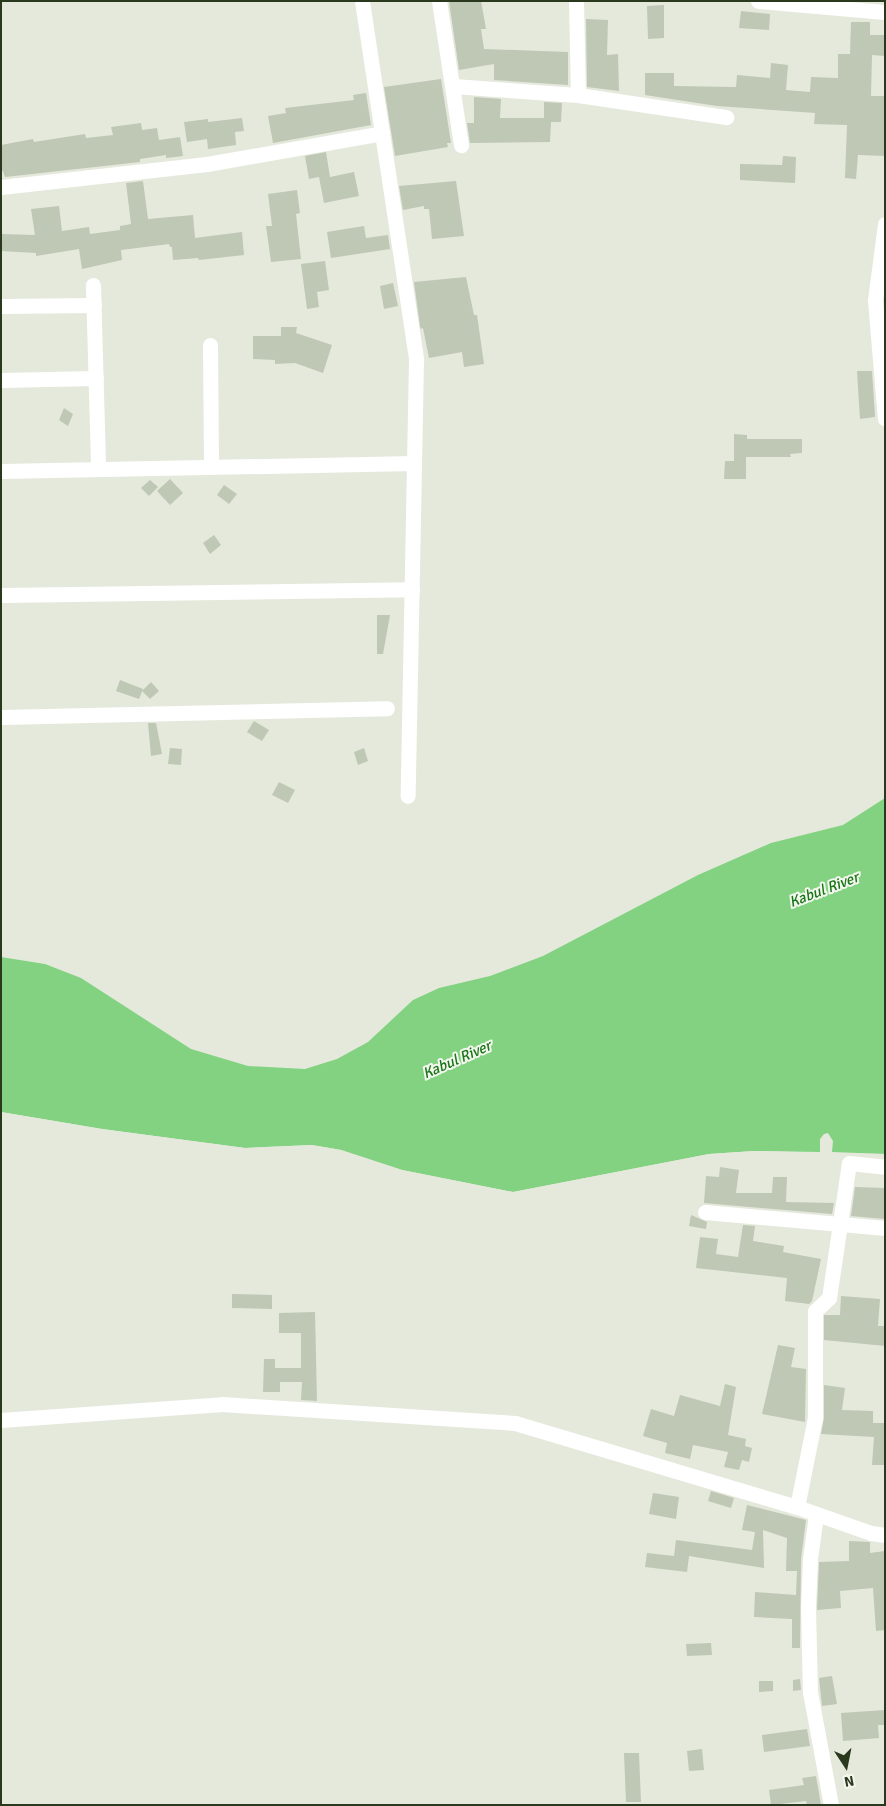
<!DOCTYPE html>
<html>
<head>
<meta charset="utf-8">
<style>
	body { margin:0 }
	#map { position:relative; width:886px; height:1806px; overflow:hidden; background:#e5e9dc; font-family:Signika,sans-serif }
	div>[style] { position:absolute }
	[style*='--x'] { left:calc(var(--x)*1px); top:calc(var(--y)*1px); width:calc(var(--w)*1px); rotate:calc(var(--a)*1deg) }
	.water>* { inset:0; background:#82d281 }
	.pier>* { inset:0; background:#e5e9dc }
	.building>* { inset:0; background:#bfc7b5 }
	.minor>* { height:15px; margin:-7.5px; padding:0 7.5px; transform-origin:7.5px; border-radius:7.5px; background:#fff }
	.tertiary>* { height:15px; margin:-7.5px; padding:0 7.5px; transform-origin:7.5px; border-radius:7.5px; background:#fff }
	span { translate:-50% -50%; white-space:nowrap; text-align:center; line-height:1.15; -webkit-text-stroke:4px #f3f6ed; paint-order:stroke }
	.water-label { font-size:15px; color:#177617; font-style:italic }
	.frame { position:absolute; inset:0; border:2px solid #2a391e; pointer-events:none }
	.north { position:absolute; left:821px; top:1741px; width:50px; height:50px; -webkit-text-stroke:4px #f3f6ed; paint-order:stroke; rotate:169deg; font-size:14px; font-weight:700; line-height:20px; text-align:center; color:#2a391e }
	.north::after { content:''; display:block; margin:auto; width:18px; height:22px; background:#2a391e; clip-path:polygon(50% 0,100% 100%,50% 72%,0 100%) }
</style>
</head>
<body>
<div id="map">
	<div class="water">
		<div style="clip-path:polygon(885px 798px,885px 1154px,754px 1151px,709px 1154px,513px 1192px,402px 1170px,341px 1150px,312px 1145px,245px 1148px,102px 1129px,1px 1112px,1px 957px,45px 964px,81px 978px,191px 1049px,248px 1066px,305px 1069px,337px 1059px,368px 1042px,413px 1000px,439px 988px,490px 976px,543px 956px,698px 875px,771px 843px,843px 825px)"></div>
	</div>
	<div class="pier">
		<div style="clip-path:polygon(1px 1112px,102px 1129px,245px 1148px,312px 1145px,341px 1150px,402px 1170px,513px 1192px,709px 1154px,754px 1151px,820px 1152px,820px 1139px,824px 1134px,828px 1133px,833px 1141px,832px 1152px,885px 1154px,885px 1156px,754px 1154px,710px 1157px,513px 1195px,402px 1172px,341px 1153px,312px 1148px,245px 1150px,102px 1132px,1px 1115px)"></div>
	</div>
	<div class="building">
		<div style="clip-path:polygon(449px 1px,481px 1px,486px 29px,481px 29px,484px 49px,568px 52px,568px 85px,494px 80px,494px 64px,459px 70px)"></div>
		<div style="clip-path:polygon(664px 5px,664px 38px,648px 39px,647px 6px)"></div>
		<div style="clip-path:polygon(741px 11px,770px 14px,769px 30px,739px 28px)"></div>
		<div style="clip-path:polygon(586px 19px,608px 20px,607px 55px,618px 54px,619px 91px,587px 87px)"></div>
		<div style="clip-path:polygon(851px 22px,870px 22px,870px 35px,885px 35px,885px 56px,872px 55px,871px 96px,885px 96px,885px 156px,858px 155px,856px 179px,845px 178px,847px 125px,814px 124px,815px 113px,717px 106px,645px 95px,645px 73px,674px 73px,674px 86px,736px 87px,737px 75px,770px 78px,771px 63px,788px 65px,786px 90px,810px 92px,811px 77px,838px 78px,838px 54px,850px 54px)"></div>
		<div style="clip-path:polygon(441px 79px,451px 143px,447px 143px,448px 147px,395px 156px,384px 87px)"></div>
		<div style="clip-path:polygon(366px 93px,371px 125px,273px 143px,268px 116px,286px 113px,285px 108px,354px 100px,353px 95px)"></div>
		<div style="clip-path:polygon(474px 97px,501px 99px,500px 118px,544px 118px,544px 102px,562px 103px,561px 122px,551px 122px,550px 142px,470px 143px,467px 123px,474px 123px)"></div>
		<div style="clip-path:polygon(242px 118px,244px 131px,235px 132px,236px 145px,208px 149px,207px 139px,187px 142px,184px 122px,208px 119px,208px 122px)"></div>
		<div style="clip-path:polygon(141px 123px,142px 130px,157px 128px,159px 140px,180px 137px,183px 156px,166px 158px,166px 155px,140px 159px,140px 162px,5px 177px,3px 171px,1px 171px,1px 145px,33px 139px,34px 142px,85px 134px,86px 138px,113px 135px,111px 127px)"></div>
		<div style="clip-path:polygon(326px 152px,330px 177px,354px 172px,359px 196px,324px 203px,319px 177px,309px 179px,305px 156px)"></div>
		<div style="clip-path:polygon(783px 156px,796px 157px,795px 183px,740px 180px,740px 164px,782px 165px)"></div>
		<div style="clip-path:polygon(143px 181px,148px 219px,193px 215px,195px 238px,242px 232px,244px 255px,199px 260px,198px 258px,173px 260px,172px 247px,170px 247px,169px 244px,121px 250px,122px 260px,82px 269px,79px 249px,36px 256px,36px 253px,1px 251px,1px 234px,35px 235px,31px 209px,59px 206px,62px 231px,89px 227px,90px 234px,120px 230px,120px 226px,131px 224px,126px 183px)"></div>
		<div style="clip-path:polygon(456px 181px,464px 236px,432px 239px,429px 209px,424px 209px,424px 206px,403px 210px,399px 186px)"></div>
		<div style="clip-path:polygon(297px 190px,300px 213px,296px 214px,301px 259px,271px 262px,266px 226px,272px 226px,268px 194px)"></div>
		<div style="clip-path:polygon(364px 226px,366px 238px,388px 235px,390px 249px,331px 258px,327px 232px)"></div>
		<div style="clip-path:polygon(325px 261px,329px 290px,317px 292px,319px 307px,307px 309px,301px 264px)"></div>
		<div style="clip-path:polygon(466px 277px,474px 315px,477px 315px,484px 364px,464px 367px,462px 352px,429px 358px,423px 328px,421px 329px,420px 326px,414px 282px)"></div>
		<div style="clip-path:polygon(393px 283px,398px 306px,384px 309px,380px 286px)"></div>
		<div style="clip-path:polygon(281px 327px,297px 327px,296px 333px,332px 345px,323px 373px,295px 363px,275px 364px,275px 360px,253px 359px,253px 336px,281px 336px)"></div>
		<div style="clip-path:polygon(857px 371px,872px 371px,875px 417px,860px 419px)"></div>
		<div style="clip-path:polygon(64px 408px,73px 414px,68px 426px,59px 420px)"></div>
		<div style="clip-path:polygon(734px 434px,747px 435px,747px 439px,802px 439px,802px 453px,790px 454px,791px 457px,746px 457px,746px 479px,724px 479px,725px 461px,734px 461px)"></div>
		<div style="clip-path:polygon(170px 479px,183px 493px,170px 505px,157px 491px)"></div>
		<div style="clip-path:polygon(150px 480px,158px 487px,149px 496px,141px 488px)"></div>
		<div style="clip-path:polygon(224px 485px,237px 494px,229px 504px,217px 495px)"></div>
		<div style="clip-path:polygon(214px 535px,221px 545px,210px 554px,203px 543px)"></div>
		<div style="clip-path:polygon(377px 615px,390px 615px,383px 654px,377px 654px)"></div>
		<div style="clip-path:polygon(120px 680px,143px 689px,139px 699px,116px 691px)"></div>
		<div style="clip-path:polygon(151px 682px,159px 691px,150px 699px,142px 691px)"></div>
		<div style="clip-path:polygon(254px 721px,269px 730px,262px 741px,247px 732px)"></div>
		<div style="clip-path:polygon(148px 723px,156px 723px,162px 754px,151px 756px)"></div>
		<div style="clip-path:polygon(170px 748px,182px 749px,181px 765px,168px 764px)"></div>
		<div style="clip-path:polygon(364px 748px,368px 761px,358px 765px,354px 752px)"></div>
		<div style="clip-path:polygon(279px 782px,295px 790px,288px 803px,272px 795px)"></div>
		<div style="clip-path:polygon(720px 1167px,739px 1170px,736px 1193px,772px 1193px,773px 1177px,787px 1177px,786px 1202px,834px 1203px,832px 1214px,704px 1203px,706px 1176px,719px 1177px)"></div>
		<div style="clip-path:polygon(855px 1187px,885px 1188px,885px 1219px,851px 1216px)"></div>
		<div style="clip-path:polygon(691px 1215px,707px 1222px,706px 1229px,689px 1226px)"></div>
		<div style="clip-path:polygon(743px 1225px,755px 1226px,753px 1241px,784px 1246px,783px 1252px,821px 1259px,812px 1301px,809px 1304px,785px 1301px,787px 1278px,696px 1268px,700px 1237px,718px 1239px,716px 1254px,738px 1257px)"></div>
		<div style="clip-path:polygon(232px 1294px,272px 1295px,272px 1309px,232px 1308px)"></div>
		<div style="clip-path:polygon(841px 1296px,880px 1299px,878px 1326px,885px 1326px,885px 1346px,824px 1340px,824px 1315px,840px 1315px)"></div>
		<div style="clip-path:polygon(315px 1312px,317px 1401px,301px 1400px,302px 1382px,280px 1382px,280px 1392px,263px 1392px,264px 1359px,275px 1359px,275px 1368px,301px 1368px,301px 1333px,279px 1333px,279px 1313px)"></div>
		<div style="clip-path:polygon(778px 1345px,795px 1348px,791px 1367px,806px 1369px,805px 1422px,762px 1414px)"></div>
		<div style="clip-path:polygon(725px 1384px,736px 1387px,728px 1435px,746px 1439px,745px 1446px,752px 1448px,749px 1462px,742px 1460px,739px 1470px,724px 1467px,728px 1452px,693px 1445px,690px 1459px,665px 1453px,667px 1443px,643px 1436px,651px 1409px,674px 1416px,680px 1395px,720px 1406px)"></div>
		<div style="clip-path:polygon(824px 1385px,845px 1388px,842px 1410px,873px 1411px,873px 1423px,885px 1423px,885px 1465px,872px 1465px,874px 1437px,821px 1434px,824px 1418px)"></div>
		<div style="clip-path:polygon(711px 1491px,734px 1498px,731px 1508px,708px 1501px)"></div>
		<div style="clip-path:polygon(653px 1493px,679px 1497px,676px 1519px,649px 1514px)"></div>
		<div style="clip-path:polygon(747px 1505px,806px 1520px,801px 1559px,800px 1648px,792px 1648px,792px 1619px,754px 1617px,755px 1592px,796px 1595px,797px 1571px,786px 1571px,787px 1538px,763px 1530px,764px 1568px,689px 1556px,687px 1572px,645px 1567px,647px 1553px,674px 1556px,676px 1540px,752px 1550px,755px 1532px,742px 1530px)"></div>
		<div style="clip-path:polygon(849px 1541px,870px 1542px,870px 1553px,885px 1551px,885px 1630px,876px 1631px,873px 1588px,840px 1591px,841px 1608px,817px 1610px,819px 1562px,849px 1561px)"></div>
		<div style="clip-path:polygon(711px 1643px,712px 1655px,687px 1656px,686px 1644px)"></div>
		<div style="clip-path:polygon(832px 1676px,837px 1704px,822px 1706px,819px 1678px)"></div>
		<div style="clip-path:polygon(800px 1679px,801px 1690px,793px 1691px,793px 1680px)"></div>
		<div style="clip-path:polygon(759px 1681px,773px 1681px,773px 1691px,759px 1692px)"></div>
		<div style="clip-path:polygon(885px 1710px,885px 1725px,878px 1725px,879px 1738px,843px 1741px,841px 1713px)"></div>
		<div style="clip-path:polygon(807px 1729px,810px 1746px,764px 1752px,762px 1735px)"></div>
		<div style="clip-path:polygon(702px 1749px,704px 1770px,689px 1771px,687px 1751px)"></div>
		<div style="clip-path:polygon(624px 1753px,639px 1753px,641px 1802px,626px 1802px)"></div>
		<div style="clip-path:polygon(816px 1776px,821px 1805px,807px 1805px,806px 1801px,771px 1805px,769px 1790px,804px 1785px,802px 1778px)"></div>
	</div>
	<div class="minor">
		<div style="--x:362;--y:1;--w:363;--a:81.4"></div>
		<div style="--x:416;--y:360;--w:436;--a:91.1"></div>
		<div style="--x:439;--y:1;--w:146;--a:81.3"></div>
		<div style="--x:576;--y:1;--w:94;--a:88.8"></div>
		<div style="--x:453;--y:86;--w:125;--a:4.1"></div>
		<div style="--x:578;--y:95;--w:150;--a:8.5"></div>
		<div style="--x:1;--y:187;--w:207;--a:-6.4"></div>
		<div style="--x:207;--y:164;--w:178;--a:-10"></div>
		<div style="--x:885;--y:224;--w:77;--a:97.5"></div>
		<div style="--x:875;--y:300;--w:119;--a:85.2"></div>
		<div style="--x:93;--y:285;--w:184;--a:88.4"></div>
		<div style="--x:1;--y:306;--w:93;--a:-0.6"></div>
		<div style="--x:210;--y:345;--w:122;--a:89.5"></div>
		<div style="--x:1;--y:380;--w:95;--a:-1.2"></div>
		<div style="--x:1;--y:471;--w:413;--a:-1.1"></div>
		<div style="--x:1;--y:595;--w:411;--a:-0.8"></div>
		<div style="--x:1;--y:717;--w:386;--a:-1.3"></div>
		<div style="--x:705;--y:1212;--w:181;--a:5.1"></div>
		<div style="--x:797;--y:1507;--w:91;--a:-78.6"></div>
		<div style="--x:815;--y:1418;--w:107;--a:-90"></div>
		<div style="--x:815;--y:1311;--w:19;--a:-43"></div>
		<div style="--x:829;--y:1298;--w:136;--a:-81.6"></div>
		<div style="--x:849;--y:1163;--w:36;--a:6"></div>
		<div style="--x:816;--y:1515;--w:44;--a:97.8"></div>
		<div style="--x:810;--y:1559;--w:47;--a:92.4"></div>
		<div style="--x:808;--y:1606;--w:86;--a:88.7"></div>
		<div style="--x:810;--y:1692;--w:115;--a:79.5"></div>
	</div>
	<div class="tertiary">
		<div style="--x:758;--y:1;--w:127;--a:5"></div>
		<div style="--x:1;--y:1420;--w:222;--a:-4.1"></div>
		<div style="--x:222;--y:1404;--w:294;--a:3.7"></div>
		<div style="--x:515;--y:1423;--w:294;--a:16.6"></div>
		<div style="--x:797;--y:1507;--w:78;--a:19.4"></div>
		<div style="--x:871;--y:1533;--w:14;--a:8"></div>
	</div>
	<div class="water-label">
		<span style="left:824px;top:890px;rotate:-21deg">Kabul River</span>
		<span style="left:457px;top:1060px;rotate:-24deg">Kabul River</span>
	</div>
	<div class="frame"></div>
	<div class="north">N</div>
</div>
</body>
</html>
